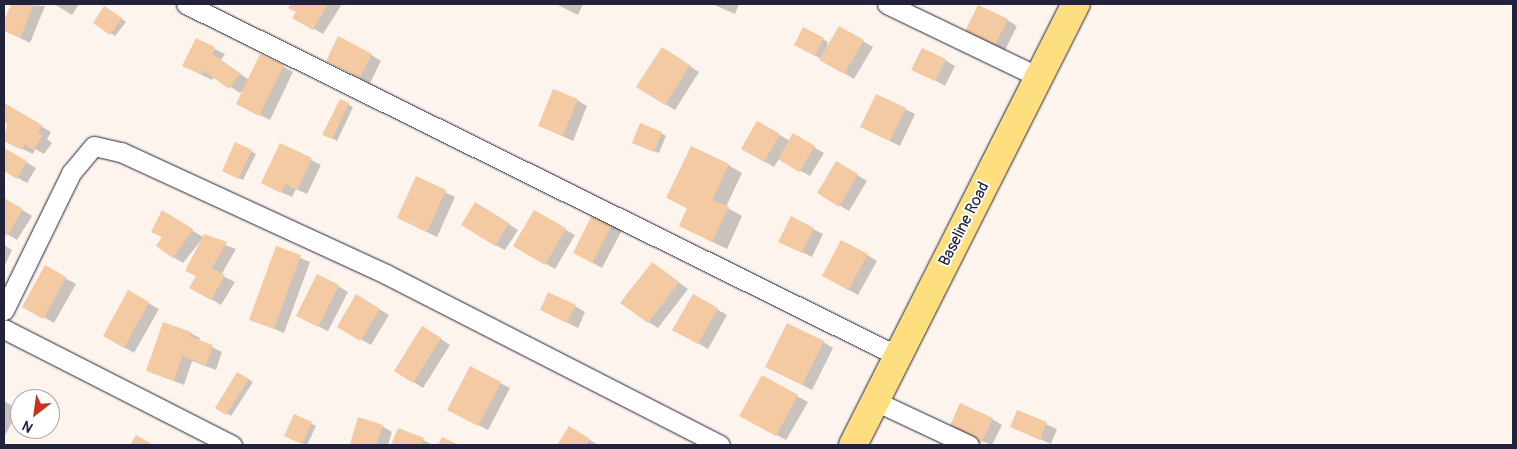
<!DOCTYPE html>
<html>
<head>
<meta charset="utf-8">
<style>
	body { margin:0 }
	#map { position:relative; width:1517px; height:449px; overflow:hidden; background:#fdf4ed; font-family:Pangolin,sans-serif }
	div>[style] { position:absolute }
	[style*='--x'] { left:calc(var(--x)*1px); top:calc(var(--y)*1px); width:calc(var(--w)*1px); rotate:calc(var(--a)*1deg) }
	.shadow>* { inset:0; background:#0003 }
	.building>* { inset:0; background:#f4caa3 }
	.roads { filter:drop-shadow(0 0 1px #22223b) drop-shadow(0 0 1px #22223b) }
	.street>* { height:19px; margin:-9.5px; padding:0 9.5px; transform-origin:9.5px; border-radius:9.5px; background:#fff }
	.primary>* { height:28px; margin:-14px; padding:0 14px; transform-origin:14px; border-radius:14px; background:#fedf80 }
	span { translate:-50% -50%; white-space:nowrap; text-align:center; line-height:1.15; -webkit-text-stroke:4px #fff; paint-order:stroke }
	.street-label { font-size:16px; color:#22223b }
	.frame { position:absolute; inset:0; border:5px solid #22223b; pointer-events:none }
	.north { position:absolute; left:10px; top:389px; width:50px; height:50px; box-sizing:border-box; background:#fff; border:1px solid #a7a7b1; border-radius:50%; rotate:210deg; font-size:14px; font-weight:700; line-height:20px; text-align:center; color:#22223b }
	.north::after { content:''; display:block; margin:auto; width:18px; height:22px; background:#c8321e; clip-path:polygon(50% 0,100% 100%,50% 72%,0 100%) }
</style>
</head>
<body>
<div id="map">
	<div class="shadow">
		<div style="clip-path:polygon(12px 4px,45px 6px,30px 43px,4px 30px)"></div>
		<div style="clip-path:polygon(54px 4px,79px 4px,72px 15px)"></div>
		<div style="clip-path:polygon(292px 4px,342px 4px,323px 34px,294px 17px,298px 12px,290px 7px)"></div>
		<div style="clip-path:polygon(556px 4px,583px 4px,578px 15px)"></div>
		<div style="clip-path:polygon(712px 4px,739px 4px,735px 14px)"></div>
		<div style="clip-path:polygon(110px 10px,126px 22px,115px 36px,111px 33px)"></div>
		<div style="clip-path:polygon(1007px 20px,1017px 26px,1004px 52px,976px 39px)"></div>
		<div style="clip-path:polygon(840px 28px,873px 47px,854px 79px,796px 44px,804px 29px,828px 42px,825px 53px)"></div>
		<div style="clip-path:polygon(196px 40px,225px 54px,221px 60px,249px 80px,261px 55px,293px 72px,270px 120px,247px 109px,245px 89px,240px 93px,214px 76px,212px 80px,194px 71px)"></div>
		<div style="clip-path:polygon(672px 54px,699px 72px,675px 110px,665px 104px)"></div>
		<div style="clip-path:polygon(371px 55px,381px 61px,370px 83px,337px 66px)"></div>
		<div style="clip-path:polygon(945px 60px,955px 66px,945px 86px,922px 73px)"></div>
		<div style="clip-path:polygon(340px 100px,353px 107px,337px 141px,324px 134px)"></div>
		<div style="clip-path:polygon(577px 100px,587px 106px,573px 141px,540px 126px)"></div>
		<div style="clip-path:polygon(4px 104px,51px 132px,47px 139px,52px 143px,44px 154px,35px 149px,33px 154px,4px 140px,9px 124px,4px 121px)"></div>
		<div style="clip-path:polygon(905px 109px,915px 114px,900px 146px,871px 132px)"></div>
		<div style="clip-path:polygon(757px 122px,790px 141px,793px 135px,824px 153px,810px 176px,779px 159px,774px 167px,742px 148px)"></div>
		<div style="clip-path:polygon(661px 133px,666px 136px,659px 153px,639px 145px)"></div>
		<div style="clip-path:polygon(281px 144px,321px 165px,307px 194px,296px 189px,292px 197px,272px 188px)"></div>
		<div style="clip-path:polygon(4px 149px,36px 168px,27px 183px,4px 170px)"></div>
		<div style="clip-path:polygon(251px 151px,256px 154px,243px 180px,228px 173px)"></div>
		<div style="clip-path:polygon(836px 162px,867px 181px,849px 211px,818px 193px)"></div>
		<div style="clip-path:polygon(728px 165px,742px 173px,726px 207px,742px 216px,727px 249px,680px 226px,688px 209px,668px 198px)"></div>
		<div style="clip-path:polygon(416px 178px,455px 197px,437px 237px,398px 218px)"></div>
		<div style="clip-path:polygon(4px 199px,32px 216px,17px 240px,4px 232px)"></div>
		<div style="clip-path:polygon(486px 209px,518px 230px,505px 250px,495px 245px)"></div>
		<div style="clip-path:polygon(162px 212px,203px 237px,236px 249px,221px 275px,235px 282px,221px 305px,191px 287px,197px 276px,203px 238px,183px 263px,173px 257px,163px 238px,153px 232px)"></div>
		<div style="clip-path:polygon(534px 212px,575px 235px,555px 269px,514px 246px)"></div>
		<div style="clip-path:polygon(612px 224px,622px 230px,602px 268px,584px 258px)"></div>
		<div style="clip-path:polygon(813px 229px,823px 234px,812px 257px,788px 245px)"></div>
		<div style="clip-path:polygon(4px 245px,12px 250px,4px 267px)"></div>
		<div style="clip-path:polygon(277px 248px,310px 262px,284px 333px,251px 319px)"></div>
		<div style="clip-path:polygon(867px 255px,877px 261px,858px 295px,824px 276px)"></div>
		<div style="clip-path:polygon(652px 263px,688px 289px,658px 328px,648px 322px)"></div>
		<div style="clip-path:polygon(45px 267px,76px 284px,54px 323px,24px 306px)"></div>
		<div style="clip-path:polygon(338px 286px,348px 292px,328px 331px,307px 321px)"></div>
		<div style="clip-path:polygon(128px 292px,159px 309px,134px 353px,104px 336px)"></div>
		<div style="clip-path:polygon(357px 296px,389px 315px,371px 345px,339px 327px)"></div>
		<div style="clip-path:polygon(693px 296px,727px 315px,708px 349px,674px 329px)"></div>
		<div style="clip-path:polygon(575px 306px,585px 312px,578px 328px,541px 310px)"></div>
		<div style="clip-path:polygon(190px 333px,200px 338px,199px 341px,222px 352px,216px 370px,192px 361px,184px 385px,148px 371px)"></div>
		<div style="clip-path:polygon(432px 333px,450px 345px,423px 388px,395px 371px)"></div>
		<div style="clip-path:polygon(823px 342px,833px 348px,812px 390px,777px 372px)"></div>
		<div style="clip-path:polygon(238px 373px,253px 382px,231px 416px,217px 407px)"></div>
		<div style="clip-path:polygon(762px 377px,808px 402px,786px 440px,741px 416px)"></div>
		<div style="clip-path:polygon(500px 383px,510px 388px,488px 430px,459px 415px)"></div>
		<div style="clip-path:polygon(4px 401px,19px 410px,4px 437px)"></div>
		<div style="clip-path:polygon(1018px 412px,1057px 429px,1051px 444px,1012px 427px)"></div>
		<div style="clip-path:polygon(295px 416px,316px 426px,307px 445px,290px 438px)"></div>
		<div style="clip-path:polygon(992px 419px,1002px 425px,992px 445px,960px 433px)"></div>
		<div style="clip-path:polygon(382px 426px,392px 432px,388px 445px,351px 443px)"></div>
		<div style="clip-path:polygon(569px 427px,579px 433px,598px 445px,558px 445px)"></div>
		<div style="clip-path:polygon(399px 430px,423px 440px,433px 445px,393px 445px)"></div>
	</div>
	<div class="building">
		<div style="clip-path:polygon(11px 4px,34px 4px,20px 38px,4px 31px,4px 21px)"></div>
		<div style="clip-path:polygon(291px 4px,328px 4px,313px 30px,292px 18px,296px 12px,288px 8px)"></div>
		<div style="clip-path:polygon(978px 5px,1008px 19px,994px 48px,964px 33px)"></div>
		<div style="clip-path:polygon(104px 6px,122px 18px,110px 35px,93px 23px)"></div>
		<div style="clip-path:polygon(839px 26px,864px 40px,844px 74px,819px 60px)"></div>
		<div style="clip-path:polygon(803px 27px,824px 38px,815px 56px,794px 45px)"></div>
		<div style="clip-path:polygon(338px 36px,372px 54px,360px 78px,326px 61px)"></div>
		<div style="clip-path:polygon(196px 38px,215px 47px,212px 54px,240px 73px,229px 89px,204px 71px,202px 75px,182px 66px)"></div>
		<div style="clip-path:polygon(662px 47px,690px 65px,665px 105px,636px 87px)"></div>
		<div style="clip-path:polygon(922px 48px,946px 59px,935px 81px,911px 70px)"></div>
		<div style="clip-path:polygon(260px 54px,284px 65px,259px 116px,236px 104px)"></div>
		<div style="clip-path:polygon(553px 89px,578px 99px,563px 136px,538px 126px)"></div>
		<div style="clip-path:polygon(876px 94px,906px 108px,890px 141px,860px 127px)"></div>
		<div style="clip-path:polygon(340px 99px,349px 103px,332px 139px,322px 135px)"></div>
		<div style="clip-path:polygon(4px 103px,42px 125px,38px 132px,43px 136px,33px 150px,25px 144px,22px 150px,4px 141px,7px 124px,4px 122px)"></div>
		<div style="clip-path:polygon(757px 121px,780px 134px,764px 162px,741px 149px)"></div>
		<div style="clip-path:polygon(640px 123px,662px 132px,654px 152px,632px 143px)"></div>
		<div style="clip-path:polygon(793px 133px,815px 146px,799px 172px,778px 159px)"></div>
		<div style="clip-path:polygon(235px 142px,252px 150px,238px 179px,222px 171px)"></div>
		<div style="clip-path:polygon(280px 143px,312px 158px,297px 190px,285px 184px,281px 193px,261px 183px)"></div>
		<div style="clip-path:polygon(691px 146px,729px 164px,712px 200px,729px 207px,712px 242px,679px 226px,687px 208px,666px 198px)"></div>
		<div style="clip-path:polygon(4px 148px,27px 161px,17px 179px,4px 171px)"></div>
		<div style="clip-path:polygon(836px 161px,858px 174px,839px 207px,817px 193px)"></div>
		<div style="clip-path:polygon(416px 176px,446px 190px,427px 232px,397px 218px)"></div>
		<div style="clip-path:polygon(4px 198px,23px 209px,7px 236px,4px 234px)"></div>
		<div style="clip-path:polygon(475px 202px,509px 223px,495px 246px,461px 225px)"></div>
		<div style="clip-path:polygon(162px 210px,193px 229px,173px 258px,156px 246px,162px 237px,151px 232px)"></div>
		<div style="clip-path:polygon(534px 210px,566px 228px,545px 265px,513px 246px)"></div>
		<div style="clip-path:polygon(593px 213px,613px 223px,592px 263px,573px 253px)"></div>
		<div style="clip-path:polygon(791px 216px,814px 228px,802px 253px,778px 242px)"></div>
		<div style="clip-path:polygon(204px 234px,227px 242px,212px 268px,225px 275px,211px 300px,189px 288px,196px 276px,185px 271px)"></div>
		<div style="clip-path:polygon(841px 240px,868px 254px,848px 290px,822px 276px)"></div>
		<div style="clip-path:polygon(276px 246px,301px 255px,274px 329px,249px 320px)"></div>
		<div style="clip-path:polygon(652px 262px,679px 282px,648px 323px,620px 303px)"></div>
		<div style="clip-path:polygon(45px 265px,66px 277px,43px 319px,22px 307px)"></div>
		<div style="clip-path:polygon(317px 274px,339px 285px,318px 327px,296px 316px)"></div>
		<div style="clip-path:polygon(128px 290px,149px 302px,124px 348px,103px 336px)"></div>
		<div style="clip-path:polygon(548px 292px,576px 305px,567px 323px,540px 310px)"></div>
		<div style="clip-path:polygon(356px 294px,380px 309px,360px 341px,337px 327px)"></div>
		<div style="clip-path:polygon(693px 294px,718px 308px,698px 344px,672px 330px)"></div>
		<div style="clip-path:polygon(163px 322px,191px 332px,189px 336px,213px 345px,206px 365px,182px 356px,174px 381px,146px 371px)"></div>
		<div style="clip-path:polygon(787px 323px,824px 341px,802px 385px,765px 367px)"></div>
		<div style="clip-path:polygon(422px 326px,441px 338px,413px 383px,394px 371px)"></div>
		<div style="clip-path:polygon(470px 366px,501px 382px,478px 426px,447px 410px)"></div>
		<div style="clip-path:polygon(237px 372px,249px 379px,226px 415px,215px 408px)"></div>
		<div style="clip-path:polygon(762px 375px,798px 395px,776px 436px,739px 416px)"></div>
		<div style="clip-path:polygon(960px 403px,993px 418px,981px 443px,949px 428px)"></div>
		<div style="clip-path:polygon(1017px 410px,1047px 422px,1040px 440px,1010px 427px)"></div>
		<div style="clip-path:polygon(294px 414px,312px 422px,302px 444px,284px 436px)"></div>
		<div style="clip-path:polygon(358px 417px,383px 425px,376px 445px,350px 444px)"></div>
		<div style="clip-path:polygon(569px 426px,590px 439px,586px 445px,557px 445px)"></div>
		<div style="clip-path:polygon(398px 428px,424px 438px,421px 445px,391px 445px)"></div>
		<div style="clip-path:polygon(136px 435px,152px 444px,151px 445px,130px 445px)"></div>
		<div style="clip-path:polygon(442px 437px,459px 445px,438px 445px)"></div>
	</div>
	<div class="roads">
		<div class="street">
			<div style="--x:186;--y:4;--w:794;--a:26.31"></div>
			<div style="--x:887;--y:4;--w:169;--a:25.7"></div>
			<div style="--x:4;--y:310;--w:153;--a:-63.9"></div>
			<div style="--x:71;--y:173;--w:35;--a:-50"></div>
			<div style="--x:94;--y:146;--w:28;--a:13"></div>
			<div style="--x:121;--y:152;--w:292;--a:24.7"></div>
			<div style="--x:386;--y:274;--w:375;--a:27.1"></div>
			<div style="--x:4;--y:329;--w:256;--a:27"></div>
			<div style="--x:875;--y:401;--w:104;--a:25.1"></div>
		</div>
		<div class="primary">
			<div style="--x:853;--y:445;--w:494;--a:-63.2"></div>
		</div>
	</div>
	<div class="street-label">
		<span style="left:964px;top:224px;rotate:-63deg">Baseline Road</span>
	</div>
	<div class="frame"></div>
	<div class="north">N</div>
</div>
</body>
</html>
